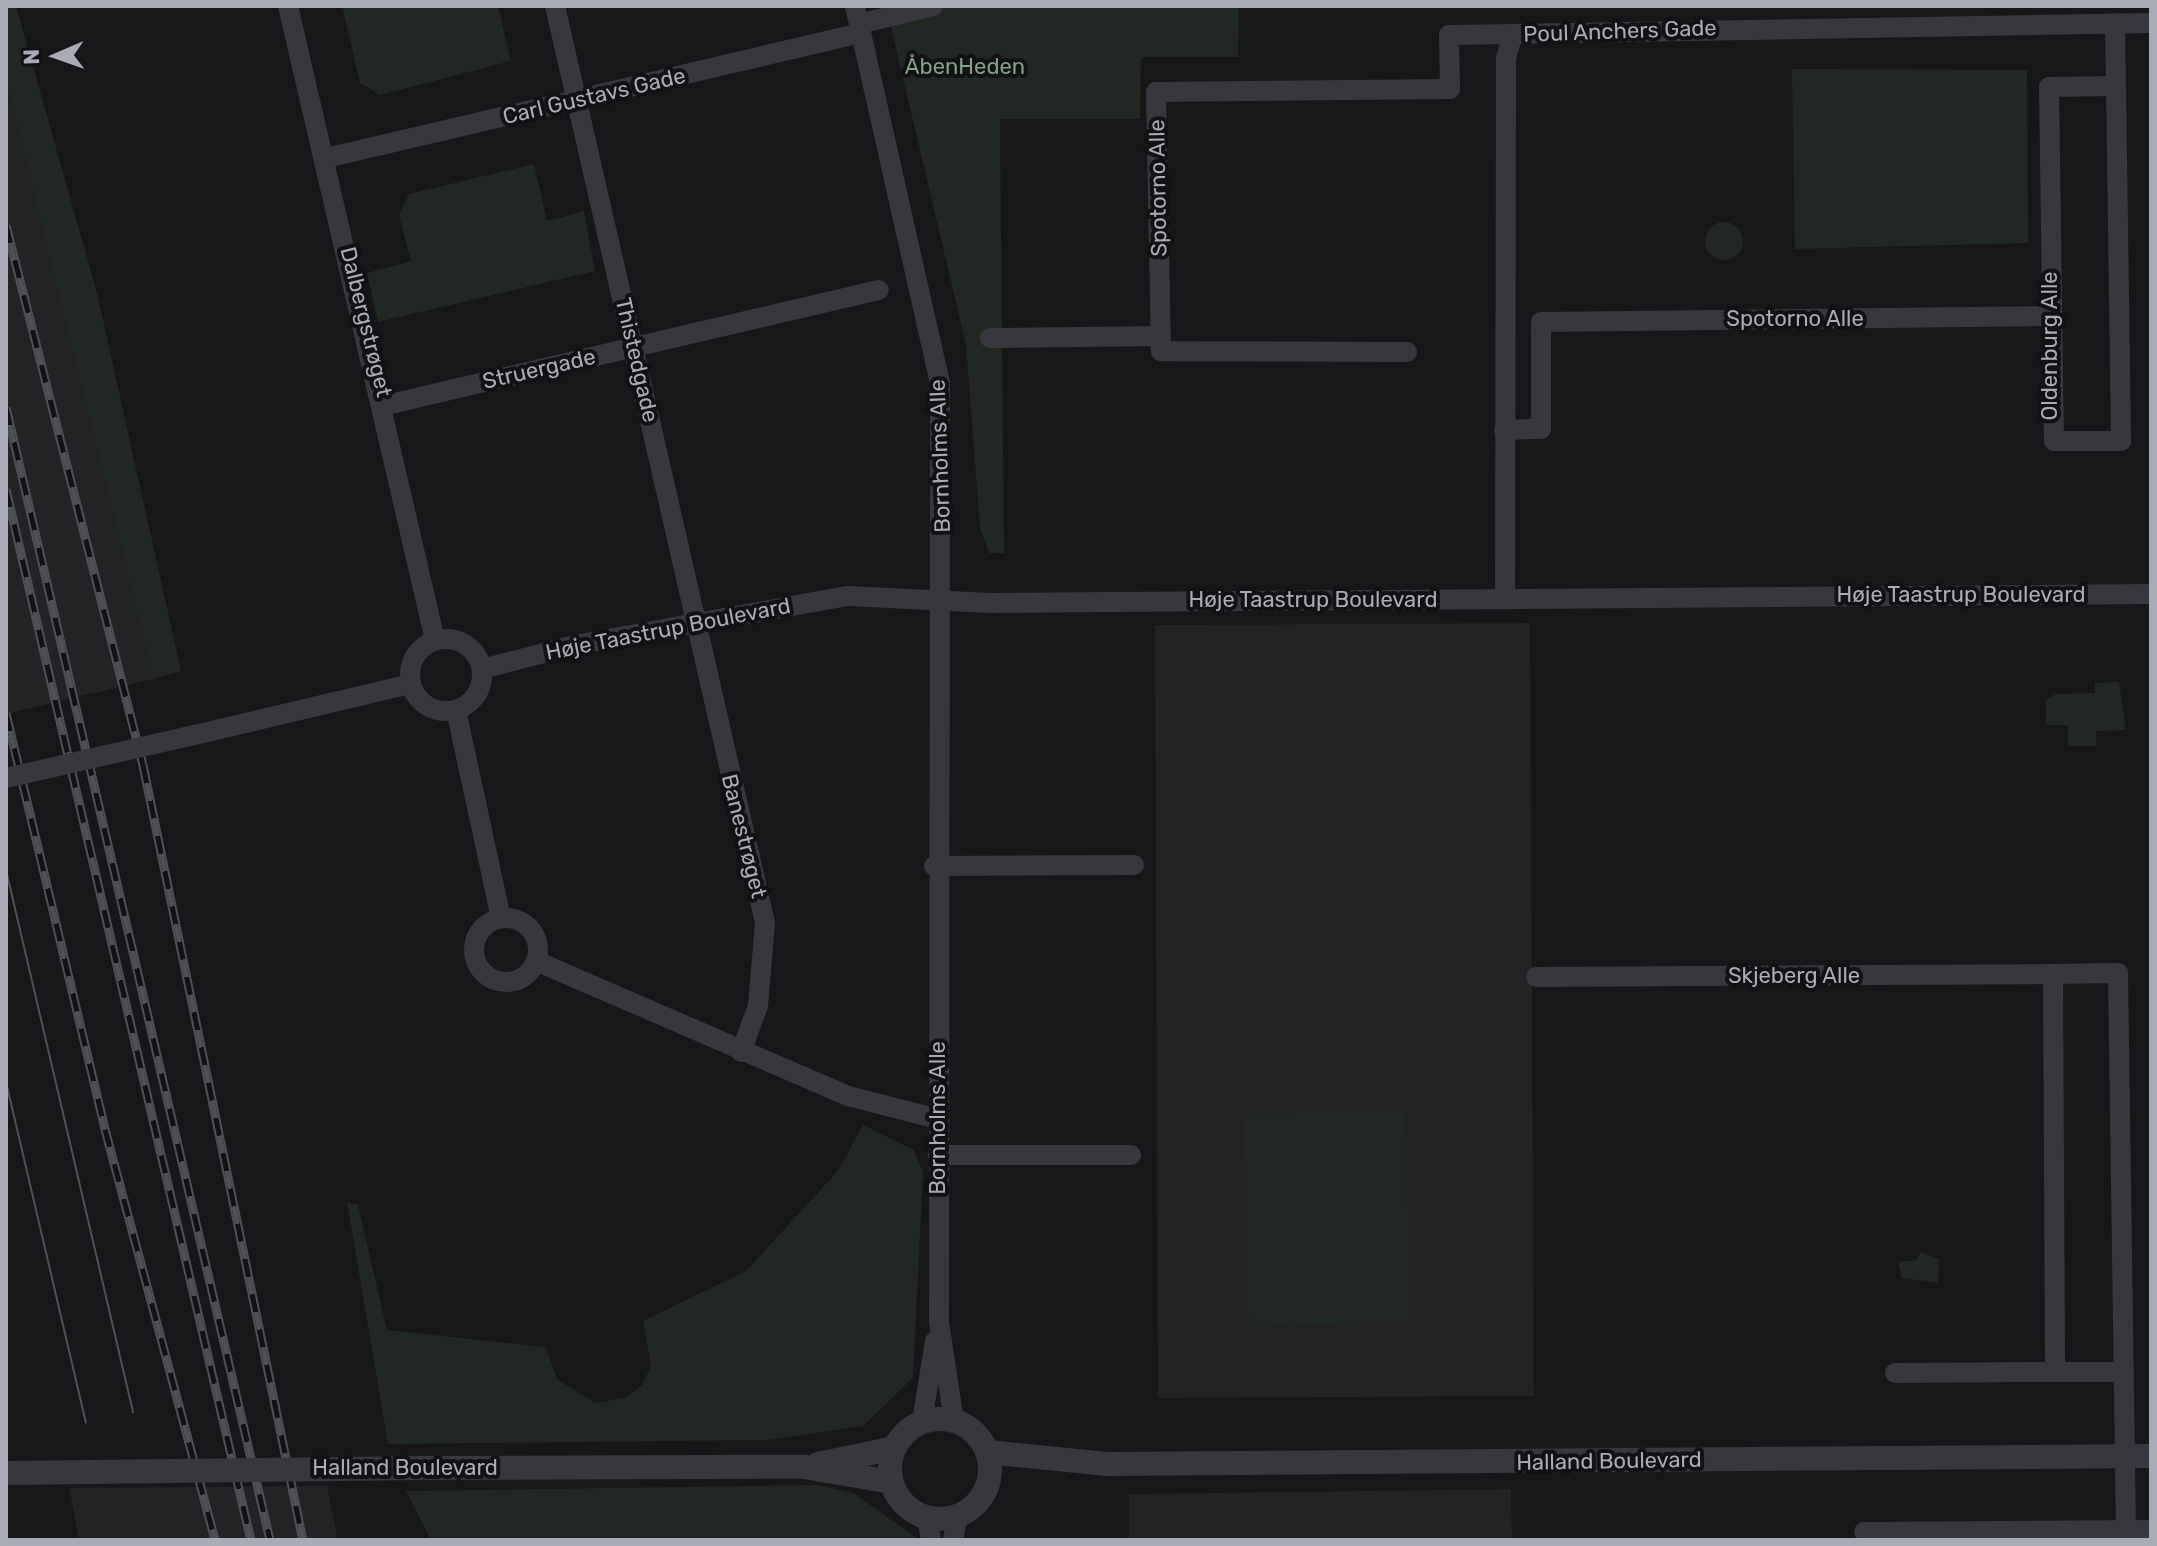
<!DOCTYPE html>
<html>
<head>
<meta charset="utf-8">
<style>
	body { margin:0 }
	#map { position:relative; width:2157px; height:1546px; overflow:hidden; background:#171618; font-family:Rubik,sans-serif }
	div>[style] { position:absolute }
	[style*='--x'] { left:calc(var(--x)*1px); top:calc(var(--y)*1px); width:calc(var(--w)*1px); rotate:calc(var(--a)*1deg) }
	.built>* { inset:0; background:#232225 }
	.green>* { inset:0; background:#212823 }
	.round { border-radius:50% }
	.minor>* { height:20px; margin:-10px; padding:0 10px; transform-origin:10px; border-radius:10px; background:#38373d }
	.minor>.ring { margin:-10px; padding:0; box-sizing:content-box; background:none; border:20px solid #38373d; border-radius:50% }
	.tertiary>* { height:24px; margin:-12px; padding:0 12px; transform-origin:12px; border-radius:12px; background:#38373d }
	.tertiary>.ring { margin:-12px; padding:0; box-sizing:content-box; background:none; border:24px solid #38373d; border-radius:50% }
	.tram>* { height:2px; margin:-1px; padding:0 1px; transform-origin:1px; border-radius:1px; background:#4f4f56 }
	.rail>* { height:9px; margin-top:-4.5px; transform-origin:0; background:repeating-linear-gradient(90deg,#121113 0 18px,#4f4f56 0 36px); box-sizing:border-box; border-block:2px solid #4f4f56 }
	.minor-bridge>* { height:20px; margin:-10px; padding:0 10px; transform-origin:10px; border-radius:10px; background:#38373d }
	.tertiary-bridge>* { height:24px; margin:-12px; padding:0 12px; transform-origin:12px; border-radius:12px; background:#38373d }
	span { translate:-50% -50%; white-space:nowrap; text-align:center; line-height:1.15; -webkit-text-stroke:8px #121113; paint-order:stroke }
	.street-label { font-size:22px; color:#a9abb7 }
	.park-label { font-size:22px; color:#81a189 }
	.frame { position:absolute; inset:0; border:8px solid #a9abb7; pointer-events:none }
	.north { position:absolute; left:16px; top:16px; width:80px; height:80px; -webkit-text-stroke:6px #121113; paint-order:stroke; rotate:268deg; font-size:22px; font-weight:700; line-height:32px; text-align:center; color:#a9abb7 }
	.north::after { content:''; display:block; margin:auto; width:28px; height:36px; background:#a9abb7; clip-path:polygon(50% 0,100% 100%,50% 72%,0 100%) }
</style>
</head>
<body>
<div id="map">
	<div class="built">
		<div style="clip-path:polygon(6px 81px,153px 679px,6px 714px)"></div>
		<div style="clip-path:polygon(1530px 623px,1534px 1396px,1158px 1398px,1155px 625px)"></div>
		<div style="clip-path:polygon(327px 1486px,338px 1540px,79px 1540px,69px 1488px)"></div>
		<div style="clip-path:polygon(1511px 1489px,1512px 1540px,1129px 1540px,1129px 1494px)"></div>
	</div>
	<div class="green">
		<div style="clip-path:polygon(6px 6px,16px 6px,97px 293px,181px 671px,153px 679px,6px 81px)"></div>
		<div style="clip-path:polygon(342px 6px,498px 6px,511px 61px,380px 95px,360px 83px)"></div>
		<div style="clip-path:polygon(886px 6px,1239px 6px,1238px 57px,1141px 57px,1140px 119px,1000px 119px,1004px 553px,989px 553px,980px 528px,966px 345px)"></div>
		<div style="clip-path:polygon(1792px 69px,2027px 70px,2028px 243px,1795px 249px)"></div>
		<div style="clip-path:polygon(534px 164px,547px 221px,584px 211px,595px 271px,378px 322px,367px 273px,411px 261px,399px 215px,409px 194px)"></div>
		<div class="round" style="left:1705px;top:222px;width:38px;height:38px"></div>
		<div style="clip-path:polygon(2119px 682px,2126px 730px,2096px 731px,2096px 746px,2068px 746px,2068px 725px,2046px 725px,2046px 700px,2056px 694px,2095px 693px,2095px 683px)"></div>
		<div style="clip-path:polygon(1405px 1110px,1410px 1322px,1249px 1326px,1244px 1114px)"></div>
		<div style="clip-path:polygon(863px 1125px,914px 1150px,923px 1172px,913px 1378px,863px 1426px,767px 1440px,388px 1444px,347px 1202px,358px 1205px,387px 1330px,546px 1347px,557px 1379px,595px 1403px,625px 1398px,642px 1385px,651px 1366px,643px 1321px,746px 1271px,837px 1172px)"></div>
		<div style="clip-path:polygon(1921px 1252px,1939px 1259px,1938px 1283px,1902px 1278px,1898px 1262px,1916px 1260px)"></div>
		<div style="clip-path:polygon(817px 1485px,854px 1493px,919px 1540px,431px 1540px,406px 1491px)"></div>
	</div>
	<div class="minor">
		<div style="--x:288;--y:6;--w:651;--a:76.95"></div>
		<div style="--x:555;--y:6;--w:941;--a:77.1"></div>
		<div style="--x:765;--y:923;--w:83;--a:94.8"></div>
		<div style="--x:758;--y:1006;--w:49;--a:110.3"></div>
		<div style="--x:855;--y:6;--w:386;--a:77.3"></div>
		<div style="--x:940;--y:383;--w:939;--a:90.06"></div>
		<div style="--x:939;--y:1322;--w:100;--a:81.4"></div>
		<div style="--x:2115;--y:23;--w:63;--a:89.1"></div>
		<div style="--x:2116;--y:86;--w:67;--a:179.1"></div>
		<div style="--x:2049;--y:87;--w:354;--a:89.2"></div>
		<div style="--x:2054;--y:441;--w:67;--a:0"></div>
		<div style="--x:2121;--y:441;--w:355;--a:-90.8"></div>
		<div style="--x:859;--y:24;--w:76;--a:-13.7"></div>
		<div style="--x:326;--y:158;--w:549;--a:-13.15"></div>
		<div style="--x:990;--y:338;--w:171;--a:-0.7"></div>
		<div style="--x:1407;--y:352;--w:246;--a:-179.8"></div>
		<div style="--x:1161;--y:351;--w:259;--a:-91.1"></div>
		<div style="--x:1156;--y:92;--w:294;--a:-0.6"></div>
		<div style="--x:1450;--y:89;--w:54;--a:-91.1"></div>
		<div style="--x:1449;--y:35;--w:64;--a:-0.9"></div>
		<div style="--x:386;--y:405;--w:506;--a:-13.13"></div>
		<div style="--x:1504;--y:430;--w:37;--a:-2"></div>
		<div style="--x:1541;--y:429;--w:107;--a:-90"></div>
		<div style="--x:1541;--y:322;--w:509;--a:-0.68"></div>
		<div style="--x:1505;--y:599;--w:541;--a:-89.89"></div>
		<div style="--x:1506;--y:58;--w:25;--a:-74"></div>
		<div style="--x:1513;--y:34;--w:638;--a:-0.99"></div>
		<div class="ring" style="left:410px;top:639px;width:52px;height:52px"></div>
		<div style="--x:482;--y:669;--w:96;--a:-14.5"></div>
		<div style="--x:575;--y:645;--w:277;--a:-10.2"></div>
		<div style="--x:848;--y:596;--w:142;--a:2.8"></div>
		<div style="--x:990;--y:603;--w:1161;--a:-0.44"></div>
		<div style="--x:456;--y:710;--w:213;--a:77.8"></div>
		<div style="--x:220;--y:729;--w:195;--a:-13.3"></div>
		<div style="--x:934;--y:866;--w:200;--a:-0.3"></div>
		<div class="ring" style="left:474px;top:918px;width:44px;height:44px"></div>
		<div style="--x:536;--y:961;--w:340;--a:23.4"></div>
		<div style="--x:848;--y:1096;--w:93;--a:14.3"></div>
		<div style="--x:2053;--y:974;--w:65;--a:-0.9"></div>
		<div style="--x:2118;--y:973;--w:557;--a:89.18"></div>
		<div style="--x:1536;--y:977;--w:517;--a:-0.33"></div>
		<div style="--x:2053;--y:974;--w:398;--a:89.7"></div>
		<div style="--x:2055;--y:1372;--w:69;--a:0"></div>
		<div style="--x:938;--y:1155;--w:193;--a:0"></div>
		<div style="--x:1895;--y:1373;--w:160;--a:-0.4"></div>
		<div style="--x:922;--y:1422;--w:82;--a:-80.9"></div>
		<div style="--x:927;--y:1517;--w:23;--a:80"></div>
		<div style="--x:1864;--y:1532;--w:287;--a:-0.4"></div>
		<div style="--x:953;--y:1540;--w:25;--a:-79"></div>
	</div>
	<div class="tertiary">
		<div class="ring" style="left:890px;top:1419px;width:76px;height:76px"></div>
		<div style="--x:987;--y:1452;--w:121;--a:5.7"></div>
		<div style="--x:1107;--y:1464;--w:1044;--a:-0.44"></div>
		<div style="--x:818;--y:1464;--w:78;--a:-11.9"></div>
		<div style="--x:423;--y:1468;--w:381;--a:-0.2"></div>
		<div style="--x:804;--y:1467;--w:89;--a:9.7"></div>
	</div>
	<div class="tram">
		<div style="--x:6;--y:870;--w:557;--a:76.81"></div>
		<div style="--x:6;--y:1082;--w:350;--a:76.8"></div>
	</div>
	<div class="rail">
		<div style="--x:6;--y:225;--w:557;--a:75.76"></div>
		<div style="--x:143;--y:765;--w:791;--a:78.34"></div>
		<div style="--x:6;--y:407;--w:1163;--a:76.88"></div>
		<div style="--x:6;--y:489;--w:1079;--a:76.88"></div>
		<div style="--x:6;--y:713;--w:428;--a:76.6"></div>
		<div style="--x:105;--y:1129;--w:425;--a:75"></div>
	</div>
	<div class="minor-bridge">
		<div style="--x:6;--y:778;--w:220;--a:-12.9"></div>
	</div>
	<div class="tertiary-bridge">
		<div style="--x:6;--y:1473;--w:417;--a:-0.7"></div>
	</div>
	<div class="street-label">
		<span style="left:1620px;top:31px;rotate:-2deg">Poul Anchers Gade</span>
		<span style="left:594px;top:96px;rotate:-13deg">Carl Gustavs Gade</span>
		<span style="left:1158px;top:188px;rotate:-91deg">Spotorno Alle</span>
		<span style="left:1795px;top:319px">Spotorno Alle</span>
		<span style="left:366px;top:322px;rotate:76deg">Dalbergstrøget</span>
		<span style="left:2050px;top:346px;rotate:-90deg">Oldenburg Alle</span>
		<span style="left:637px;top:360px;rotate:77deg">Thistedgade</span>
		<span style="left:539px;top:369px;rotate:-13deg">Struergade</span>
		<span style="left:940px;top:456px;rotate:-92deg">Bornholms Alle</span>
		<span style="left:1961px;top:595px">Høje Taastrup Boulevard</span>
		<span style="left:1313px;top:600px">Høje Taastrup Boulevard</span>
		<span style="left:668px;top:629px;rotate:-11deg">Høje Taastrup Boulevard</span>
		<span style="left:744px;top:836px;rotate:76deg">Banestrøget</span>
		<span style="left:1794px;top:976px">Skjeberg Alle</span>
		<span style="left:938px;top:1118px;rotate:-90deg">Bornholms Alle</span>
		<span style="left:1609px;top:1461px;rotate:-1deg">Halland Boulevard</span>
		<span style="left:405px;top:1468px">Halland Boulevard</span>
	</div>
	<div class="park-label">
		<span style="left:965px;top:67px">ÅbenHeden</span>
	</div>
	<div class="frame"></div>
	<div class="north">N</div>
</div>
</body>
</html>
